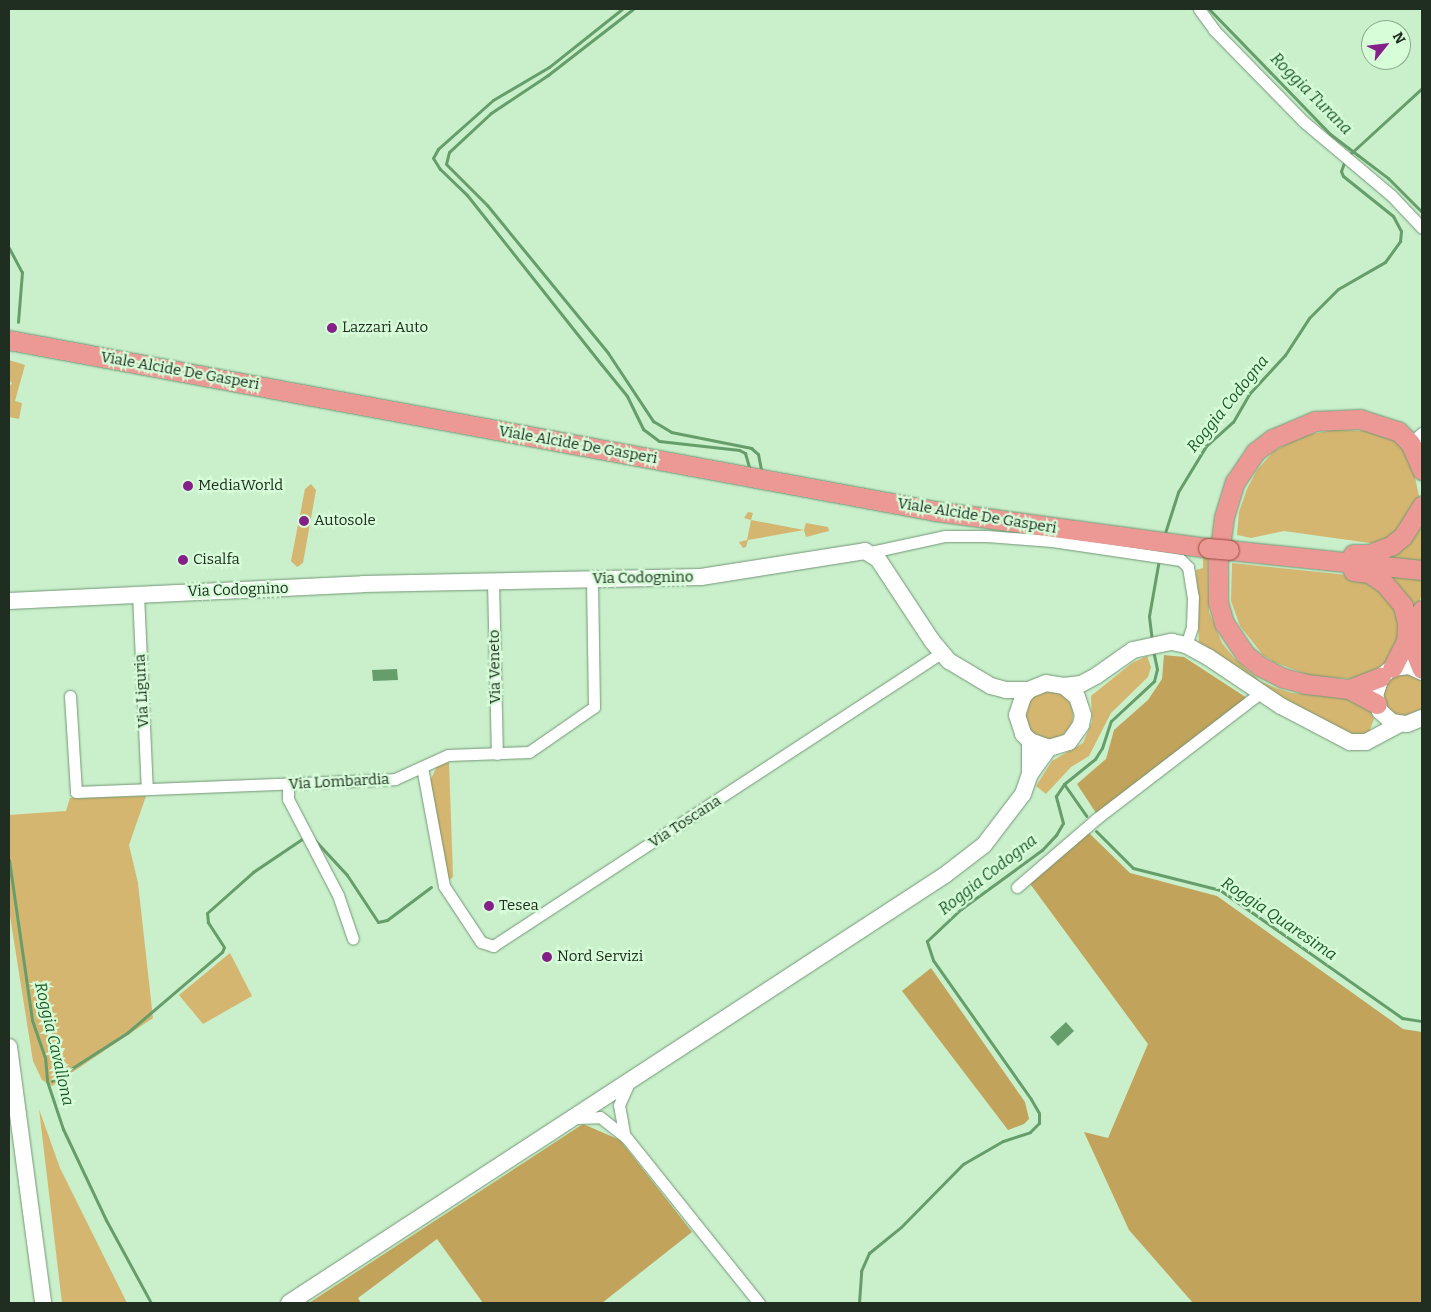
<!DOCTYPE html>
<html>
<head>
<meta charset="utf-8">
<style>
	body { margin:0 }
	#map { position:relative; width:1431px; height:1312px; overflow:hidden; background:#c9efcb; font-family:Bitter,serif }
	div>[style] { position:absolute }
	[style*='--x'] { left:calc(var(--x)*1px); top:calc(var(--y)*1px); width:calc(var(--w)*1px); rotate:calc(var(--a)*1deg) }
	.green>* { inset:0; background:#d5b670 }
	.round { border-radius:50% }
	.forest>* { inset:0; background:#c2a35b }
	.water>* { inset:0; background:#659e6a }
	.stream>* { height:3px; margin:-1.5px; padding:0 1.5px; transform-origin:1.5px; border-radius:1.5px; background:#659e6a }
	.roads { filter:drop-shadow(0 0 1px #739775) drop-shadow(0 0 1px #739775) }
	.street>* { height:11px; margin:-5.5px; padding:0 5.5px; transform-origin:5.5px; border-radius:5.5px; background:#fff }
	.secondary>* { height:16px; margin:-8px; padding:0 8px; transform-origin:8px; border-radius:8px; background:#fff }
	.primary>* { height:19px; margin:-9.5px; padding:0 9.5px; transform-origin:9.5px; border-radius:9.5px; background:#ec9995 }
	.bridges { filter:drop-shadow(0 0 1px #9d473e) drop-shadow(0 0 1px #9d473e) }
	.primary-bridge>* { height:19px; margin:-9.5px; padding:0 9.5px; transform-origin:9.5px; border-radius:9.5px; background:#ec9995 }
	.dots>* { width:14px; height:14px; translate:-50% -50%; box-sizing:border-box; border:2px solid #d6fcd8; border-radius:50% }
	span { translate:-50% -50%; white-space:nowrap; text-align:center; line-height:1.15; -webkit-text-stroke:4.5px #d6fcd8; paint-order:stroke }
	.poi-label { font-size:15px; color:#202e21 }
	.left { translate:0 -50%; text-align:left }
	.street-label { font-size:15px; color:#202e21 }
	.water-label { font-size:16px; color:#195724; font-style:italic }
	.frame { position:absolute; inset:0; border:10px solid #202e21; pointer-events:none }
	.north { position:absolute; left:1361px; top:20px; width:50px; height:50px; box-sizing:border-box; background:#d6fcd8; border:1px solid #8daa8f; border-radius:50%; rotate:61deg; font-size:14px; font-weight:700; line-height:20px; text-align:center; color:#202e21 }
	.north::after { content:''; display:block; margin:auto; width:18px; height:22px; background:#852089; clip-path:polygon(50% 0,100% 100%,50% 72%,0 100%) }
</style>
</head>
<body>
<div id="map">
	<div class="green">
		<div style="clip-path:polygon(9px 360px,25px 365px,15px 401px,22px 403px,19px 419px,9px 417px,9px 387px,12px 383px,9px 380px)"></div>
		<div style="clip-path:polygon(1334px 430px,1374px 431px,1397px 439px,1409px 449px,1419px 496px,1399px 533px,1377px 544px,1284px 531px,1251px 538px,1237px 535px,1239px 512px,1247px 489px,1257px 470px,1273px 452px,1300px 436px)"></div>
		<div style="clip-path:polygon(311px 484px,316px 490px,303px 563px,297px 567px,291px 561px,305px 489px)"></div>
		<div style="clip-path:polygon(748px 512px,753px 513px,751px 520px,804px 530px,806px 523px,828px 527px,829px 531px,806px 537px,804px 530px,748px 540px,746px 547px,743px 548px,739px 542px,747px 540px,751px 520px,744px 518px)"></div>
		<div style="clip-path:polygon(1421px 524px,1422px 561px,1386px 557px)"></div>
		<div style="clip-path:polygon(1203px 558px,1208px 558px,1209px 612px,1222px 643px,1235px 659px,1260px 681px,1276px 688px,1292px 693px,1346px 697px,1368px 706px,1374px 719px,1369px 732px,1354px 736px,1307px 715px,1199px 644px,1196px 570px,1203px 568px)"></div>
		<div style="clip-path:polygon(1232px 563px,1367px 577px,1383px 588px,1401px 619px,1394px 654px,1376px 672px,1356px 679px,1311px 676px,1274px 662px,1263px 655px,1240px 626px,1231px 601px)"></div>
		<div style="clip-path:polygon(1384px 574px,1422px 578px,1422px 596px,1412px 612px,1408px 598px)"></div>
		<div style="clip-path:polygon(1147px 656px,1151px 667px,1148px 677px,1111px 713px,1089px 756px,1071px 767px,1046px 794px,1036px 786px,1052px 761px,1083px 743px,1092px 722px,1091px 696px,1132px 663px)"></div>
		<div style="clip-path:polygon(1402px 672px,1422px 679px,1422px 710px,1404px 718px,1389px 712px,1382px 698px,1389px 678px)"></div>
		<div class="round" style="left:1025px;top:691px;width:48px;height:48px"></div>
		<div style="clip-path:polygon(449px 762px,453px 877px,448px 881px,430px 781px,437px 766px)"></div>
		<div style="clip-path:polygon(146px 796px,129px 845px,138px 883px,153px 1018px,52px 1086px,42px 1080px,33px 1061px,9px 910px,9px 815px,66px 811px,70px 798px)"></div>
		<div style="clip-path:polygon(230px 953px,252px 996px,203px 1024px,179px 995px)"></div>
		<div style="clip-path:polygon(39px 1109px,60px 1168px,127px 1303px,62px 1303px)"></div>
	</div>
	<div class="forest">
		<div style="clip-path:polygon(1164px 655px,1184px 657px,1247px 698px,1096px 813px,1077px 784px,1106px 759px,1114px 730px,1148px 700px,1162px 679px)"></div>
		<div style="clip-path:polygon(1088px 832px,1130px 873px,1217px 896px,1403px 1029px,1422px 1032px,1422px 1303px,1193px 1303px,1129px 1230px,1084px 1132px,1108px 1138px,1148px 1044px,1028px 881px)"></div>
		<div style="clip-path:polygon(931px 968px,1025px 1102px,1029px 1119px,1024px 1124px,1008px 1130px,902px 991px)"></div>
		<div style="clip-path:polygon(583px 1124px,620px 1140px,692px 1232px,602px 1303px,483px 1303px,437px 1239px,358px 1298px,361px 1303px,309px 1303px)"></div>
	</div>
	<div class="water">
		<div style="clip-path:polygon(397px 669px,398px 680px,373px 681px,372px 670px)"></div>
		<div style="clip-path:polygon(1066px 1022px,1074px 1031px,1058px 1046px,1050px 1037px)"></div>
	</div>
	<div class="stream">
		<div style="--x:622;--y:9;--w:93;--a:141.5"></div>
		<div style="--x:549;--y:67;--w:65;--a:149.5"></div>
		<div style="--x:493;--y:100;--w:74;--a:138.3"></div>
		<div style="--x:438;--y:149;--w:10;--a:119"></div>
		<div style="--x:433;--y:158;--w:13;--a:58"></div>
		<div style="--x:440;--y:169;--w:37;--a:44"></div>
		<div style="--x:467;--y:195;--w:216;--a:51.6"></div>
		<div style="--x:601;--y:364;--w:41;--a:50.9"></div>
		<div style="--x:627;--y:396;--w:37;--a:64"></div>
		<div style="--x:643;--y:429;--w:20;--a:37"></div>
		<div style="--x:659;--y:441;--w:81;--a:6.4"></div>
		<div style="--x:739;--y:450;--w:7;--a:27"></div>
		<div style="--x:745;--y:453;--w:15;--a:74"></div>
		<div style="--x:633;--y:9;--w:108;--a:142.2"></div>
		<div style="--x:548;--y:75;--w:69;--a:146.3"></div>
		<div style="--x:491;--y:113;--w:57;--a:137.1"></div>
		<div style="--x:449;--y:152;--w:12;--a:104"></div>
		<div style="--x:446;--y:164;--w:58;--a:45"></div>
		<div style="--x:487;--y:205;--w:191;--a:50.7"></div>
		<div style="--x:608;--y:353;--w:82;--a:56.5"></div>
		<div style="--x:653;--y:421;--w:21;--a:31"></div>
		<div style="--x:671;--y:432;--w:82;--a:11.3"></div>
		<div style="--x:751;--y:448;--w:9;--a:41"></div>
		<div style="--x:758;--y:454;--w:15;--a:79"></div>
		<div style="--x:1209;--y:9;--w:174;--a:45.9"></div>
		<div style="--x:1330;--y:134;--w:73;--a:37.2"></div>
		<div style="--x:1388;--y:178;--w:48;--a:45"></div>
		<div style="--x:1349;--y:155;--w:99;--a:-42.5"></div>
		<div style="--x:9;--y:248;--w:27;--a:62"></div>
		<div style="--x:22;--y:272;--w:50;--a:94.6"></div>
		<div style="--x:1164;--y:536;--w:46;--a:-72.3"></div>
		<div style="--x:1178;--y:492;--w:54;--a:-58.7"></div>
		<div style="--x:1206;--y:446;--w:36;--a:-42"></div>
		<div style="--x:1233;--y:422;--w:32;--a:-60"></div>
		<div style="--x:1249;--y:394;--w:53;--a:-47.3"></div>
		<div style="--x:1285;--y:355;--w:44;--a:-57"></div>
		<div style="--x:1309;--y:318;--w:41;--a:-45"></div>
		<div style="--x:1338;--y:289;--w:54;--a:-29.9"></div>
		<div style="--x:1385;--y:262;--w:26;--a:-54"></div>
		<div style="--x:1400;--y:241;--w:10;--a:-84"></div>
		<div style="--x:1401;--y:231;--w:17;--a:-118"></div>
		<div style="--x:1393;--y:216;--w:64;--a:-141.3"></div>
		<div style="--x:1343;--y:176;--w:5;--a:-112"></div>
		<div style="--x:1341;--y:171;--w:12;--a:-70"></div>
		<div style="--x:1152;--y:641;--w:25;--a:-97"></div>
		<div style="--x:1149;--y:616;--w:58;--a:-80"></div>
		<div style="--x:1064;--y:784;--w:39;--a:55"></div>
		<div style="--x:1096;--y:831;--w:52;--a:45"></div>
		<div style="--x:1133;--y:868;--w:90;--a:14.2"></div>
		<div style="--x:1220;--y:890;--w:223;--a:35.1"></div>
		<div style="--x:1402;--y:1018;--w:20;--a:9"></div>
		<div style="--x:310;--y:835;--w:54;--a:47.2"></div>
		<div style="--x:347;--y:875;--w:56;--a:56.6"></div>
		<div style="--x:378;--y:922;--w:9;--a:-13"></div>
		<div style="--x:387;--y:920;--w:55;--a:-36.9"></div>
		<div style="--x:9;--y:860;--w:162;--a:81.8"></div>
		<div style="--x:32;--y:1020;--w:39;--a:71"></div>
		<div style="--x:45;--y:1057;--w:24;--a:85"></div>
		<div style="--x:47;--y:1081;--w:51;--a:71.6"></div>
		<div style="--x:63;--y:1129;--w:101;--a:64.7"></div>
		<div style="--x:106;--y:1220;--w:94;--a:61.5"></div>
		<div style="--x:52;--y:1081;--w:89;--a:-32.6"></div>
		<div style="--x:127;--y:1033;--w:125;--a:-40.5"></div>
		<div style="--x:222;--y:952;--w:5;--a:-68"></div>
		<div style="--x:224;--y:947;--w:30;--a:-123"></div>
		<div style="--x:208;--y:922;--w:9;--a:-96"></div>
		<div style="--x:207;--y:913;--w:62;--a:-41.7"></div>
		<div style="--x:253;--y:872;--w:63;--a:-33.9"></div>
		<div style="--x:859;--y:1303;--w:32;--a:-86"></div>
		<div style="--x:861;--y:1271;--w:20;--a:-66"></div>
		<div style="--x:869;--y:1253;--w:41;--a:-39.1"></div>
		<div style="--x:901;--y:1227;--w:88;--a:-45.5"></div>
		<div style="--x:963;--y:1164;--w:46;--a:-29.9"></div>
		<div style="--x:1003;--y:1141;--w:28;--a:-18"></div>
		<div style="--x:1030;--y:1132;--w:13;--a:-45"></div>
		<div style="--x:1039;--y:1123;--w:10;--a:-90"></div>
		<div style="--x:1039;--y:1113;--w:16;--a:-120"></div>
		<div style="--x:1031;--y:1099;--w:170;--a:-125.2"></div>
		<div style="--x:933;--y:960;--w:20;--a:-108"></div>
		<div style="--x:927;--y:941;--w:47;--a:-43.3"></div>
		<div style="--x:961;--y:909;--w:100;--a:-36.1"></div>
		<div style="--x:1042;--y:850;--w:21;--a:-47"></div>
		<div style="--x:1056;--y:835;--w:14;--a:-60"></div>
		<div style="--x:1063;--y:823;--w:28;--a:-105"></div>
		<div style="--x:1056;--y:796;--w:14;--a:-56"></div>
		<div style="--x:1064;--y:784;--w:40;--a:-39"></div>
		<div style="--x:1095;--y:759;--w:13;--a:-58"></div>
		<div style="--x:1102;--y:748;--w:28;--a:-72"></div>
		<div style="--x:1111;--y:721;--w:59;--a:-42.9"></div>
		<div style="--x:1154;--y:681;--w:12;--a:-76"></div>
		<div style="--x:1157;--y:669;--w:19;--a:-102"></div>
	</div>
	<div class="roads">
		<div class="street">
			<div style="--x:1199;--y:9;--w:26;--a:54"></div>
			<div style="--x:1214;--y:30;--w:127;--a:45.6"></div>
			<div style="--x:1303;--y:121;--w:116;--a:40.1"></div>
			<div style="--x:1392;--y:196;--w:44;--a:46.8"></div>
			<div style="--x:1410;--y:443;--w:16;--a:-40"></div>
			<div style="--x:871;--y:552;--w:76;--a:-12.2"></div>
			<div style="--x:945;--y:536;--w:42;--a:0"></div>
			<div style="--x:987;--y:536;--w:65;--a:4.4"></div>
			<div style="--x:1052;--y:541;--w:130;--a:8.4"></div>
			<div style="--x:1181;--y:560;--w:10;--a:45"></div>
			<div style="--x:1188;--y:567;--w:30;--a:81"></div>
			<div style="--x:1193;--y:597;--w:30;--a:92"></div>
			<div style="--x:1192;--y:627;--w:19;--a:108"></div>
			<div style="--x:493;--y:581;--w:173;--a:88.7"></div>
			<div style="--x:138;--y:594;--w:195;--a:87.4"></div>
			<div style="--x:70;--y:696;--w:96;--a:86.4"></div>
			<div style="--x:76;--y:792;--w:319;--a:-2.3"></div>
			<div style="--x:395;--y:779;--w:58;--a:-24.4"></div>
			<div style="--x:448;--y:755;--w:81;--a:-2.1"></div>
			<div style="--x:529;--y:752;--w:79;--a:-34.7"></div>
			<div style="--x:594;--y:707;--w:128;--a:-90.9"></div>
			<div style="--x:422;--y:767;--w:121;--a:79.5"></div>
			<div style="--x:444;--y:886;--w:67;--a:56.5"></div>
			<div style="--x:481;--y:942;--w:13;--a:18"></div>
			<div style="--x:493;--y:946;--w:535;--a:-33.19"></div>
			<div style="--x:288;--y:785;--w:14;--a:90"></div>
			<div style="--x:288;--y:799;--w:108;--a:62.5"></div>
			<div style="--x:338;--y:895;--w:46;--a:71.2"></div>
			<div style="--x:1017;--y:887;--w:104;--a:-40.7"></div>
			<div style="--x:1096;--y:819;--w:207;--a:-37.5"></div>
			<div style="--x:576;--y:1118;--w:24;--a:-2"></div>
			<div style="--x:600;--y:1117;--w:33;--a:38"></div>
			<div style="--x:626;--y:1137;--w:213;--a:51.3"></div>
			<div style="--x:624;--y:1133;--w:28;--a:-100"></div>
			<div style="--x:619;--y:1105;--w:22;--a:-66"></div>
		</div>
		<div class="secondary">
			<div style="--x:9;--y:601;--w:354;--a:-2.7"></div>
			<div style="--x:363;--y:584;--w:338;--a:-1.2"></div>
			<div style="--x:701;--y:577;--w:166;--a:-9"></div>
			<div style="--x:865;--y:551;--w:15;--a:32"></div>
			<div style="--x:878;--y:559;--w:98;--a:56.6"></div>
			<div style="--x:932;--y:641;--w:26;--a:50"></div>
			<div style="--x:949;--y:661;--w:49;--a:30.8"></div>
			<div style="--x:991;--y:686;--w:16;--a:15"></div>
			<div style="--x:1006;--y:690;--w:23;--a:0"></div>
			<div style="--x:1422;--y:672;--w:14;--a:-155"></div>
			<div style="--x:1409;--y:666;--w:17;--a:173"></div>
			<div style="--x:1392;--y:668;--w:14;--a:141"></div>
			<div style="--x:1381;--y:677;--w:19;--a:108"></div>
			<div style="--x:1375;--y:695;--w:17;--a:73"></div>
			<div style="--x:1380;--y:711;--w:16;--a:43"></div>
			<div style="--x:1392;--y:722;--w:15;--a:8"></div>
			<div style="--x:1407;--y:724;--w:16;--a:-22"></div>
			<div style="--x:1064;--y:686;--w:17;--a:-7"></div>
			<div style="--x:1081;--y:684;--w:17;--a:-28"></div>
			<div style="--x:1096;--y:676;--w:45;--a:-35.1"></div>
			<div style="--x:1133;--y:650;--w:40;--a:-12"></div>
			<div style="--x:1172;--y:642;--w:14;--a:12"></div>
			<div style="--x:1186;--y:645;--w:25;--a:29"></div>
			<div style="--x:1208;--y:657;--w:88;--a:33.9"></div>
			<div style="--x:1281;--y:706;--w:78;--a:27.6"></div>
			<div style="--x:1350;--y:742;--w:16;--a:0"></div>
			<div style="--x:1366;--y:742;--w:38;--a:-28"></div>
			<div style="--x:1030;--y:774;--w:32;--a:-54"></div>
			<div style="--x:1049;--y:748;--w:21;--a:-17"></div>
			<div style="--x:1069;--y:742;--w:21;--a:-55"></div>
			<div style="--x:1081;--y:725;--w:10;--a:-79"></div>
			<div style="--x:1083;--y:715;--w:19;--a:-108"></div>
			<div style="--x:1077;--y:697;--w:17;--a:-140"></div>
			<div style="--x:1064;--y:686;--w:18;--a:-171"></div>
			<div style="--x:1046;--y:683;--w:18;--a:158"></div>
			<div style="--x:1029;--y:690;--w:9;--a:131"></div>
			<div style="--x:1023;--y:697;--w:19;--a:108"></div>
			<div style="--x:1017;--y:715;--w:20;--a:72"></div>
			<div style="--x:1023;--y:734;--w:10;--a:45"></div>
			<div style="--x:1030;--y:741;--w:20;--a:20"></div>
			<div style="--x:9;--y:1047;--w:258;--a:82.4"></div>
			<div style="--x:289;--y:1303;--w:783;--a:-33.12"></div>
			<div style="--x:945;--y:875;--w:49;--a:-37.6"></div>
			<div style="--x:984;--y:845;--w:64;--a:-52.6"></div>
			<div style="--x:1023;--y:794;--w:21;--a:-71"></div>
			<div style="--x:1030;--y:774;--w:33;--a:-90"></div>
		</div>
		<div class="primary">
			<div style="--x:9;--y:340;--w:942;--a:10.46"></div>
			<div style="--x:935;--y:511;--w:275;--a:7.7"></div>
			<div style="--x:1229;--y:550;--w:194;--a:5.9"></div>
			<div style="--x:1353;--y:554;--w:16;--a:0"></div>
			<div style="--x:1369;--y:554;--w:25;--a:-21"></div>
			<div style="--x:1392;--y:545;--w:14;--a:-39"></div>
			<div style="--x:1403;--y:536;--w:36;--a:-58"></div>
			<div style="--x:1353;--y:571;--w:16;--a:7"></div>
			<div style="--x:1369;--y:573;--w:18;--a:34"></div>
			<div style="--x:1384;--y:583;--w:30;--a:50"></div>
			<div style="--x:1403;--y:606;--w:18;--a:77"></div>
			<div style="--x:1407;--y:624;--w:17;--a:93"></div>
			<div style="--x:1406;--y:641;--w:30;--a:117"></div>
			<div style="--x:1422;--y:610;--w:14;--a:120"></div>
			<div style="--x:1415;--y:622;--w:14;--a:98"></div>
			<div style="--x:1413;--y:636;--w:16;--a:83"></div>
			<div style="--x:1415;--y:652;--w:18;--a:68"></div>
			<div style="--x:1349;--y:689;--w:34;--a:-21"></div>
			<div style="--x:1377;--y:704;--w:32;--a:-152"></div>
			<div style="--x:1349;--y:689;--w:43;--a:-173.4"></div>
			<div style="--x:1306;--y:684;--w:24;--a:-165"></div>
			<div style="--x:1283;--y:678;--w:25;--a:-153"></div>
			<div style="--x:1261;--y:667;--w:21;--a:-141"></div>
			<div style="--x:1245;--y:654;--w:37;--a:-124"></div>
			<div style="--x:1224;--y:623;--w:22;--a:-106"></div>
			<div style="--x:1218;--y:602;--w:40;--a:-90"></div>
			<div style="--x:1218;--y:562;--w:45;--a:-82.4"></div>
			<div style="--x:1224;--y:517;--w:37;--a:-73"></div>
			<div style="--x:1235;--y:482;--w:36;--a:-56"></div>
			<div style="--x:1255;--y:452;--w:21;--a:-37"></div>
			<div style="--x:1272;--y:439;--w:47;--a:-22.7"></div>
			<div style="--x:1315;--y:421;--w:45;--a:-2.5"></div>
			<div style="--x:1360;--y:419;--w:40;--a:18"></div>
			<div style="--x:1398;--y:431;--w:17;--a:45"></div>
			<div style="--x:1410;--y:443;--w:30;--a:66"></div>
		</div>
	</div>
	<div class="bridges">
		<div class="primary-bridge">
			<div style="--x:1208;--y:548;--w:21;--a:5"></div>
		</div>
	</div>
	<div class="dots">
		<div style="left:332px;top:328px;background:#852089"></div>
		<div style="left:188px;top:486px;background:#852089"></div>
		<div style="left:304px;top:521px;background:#852089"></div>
		<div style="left:183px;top:560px;background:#852089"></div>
		<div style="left:489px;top:906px;background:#852089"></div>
		<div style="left:547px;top:957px;background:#852089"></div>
	</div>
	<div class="poi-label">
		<span class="left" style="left:342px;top:328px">Lazzari Auto</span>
		<span class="left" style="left:198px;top:486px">MediaWorld</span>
		<span class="left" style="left:314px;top:521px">Autosole</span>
		<span class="left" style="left:193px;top:560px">Cisalfa</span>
		<span class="left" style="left:499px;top:906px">Tesea</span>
		<span class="left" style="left:557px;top:957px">Nord Servizi</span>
	</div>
	<div class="street-label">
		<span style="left:180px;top:371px;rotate:10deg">Viale Alcide De Gasperi</span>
		<span style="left:578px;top:445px;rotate:10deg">Viale Alcide De Gasperi</span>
		<span style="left:977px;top:516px;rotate:9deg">Viale Alcide De Gasperi</span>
		<span style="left:643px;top:578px;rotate:-1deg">Via Codognino</span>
		<span style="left:238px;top:590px;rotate:-2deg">Via Codognino</span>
		<span style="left:495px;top:667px;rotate:-91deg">Via Veneto</span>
		<span style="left:142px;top:691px;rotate:-93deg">Via Liguria</span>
		<span style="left:339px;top:782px;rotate:-3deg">Via Lombardia</span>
		<span style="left:685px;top:822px;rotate:-33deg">Via Toscana</span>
	</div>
	<div class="water-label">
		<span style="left:1311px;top:94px;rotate:45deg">Roggia Turana</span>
		<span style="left:1228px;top:404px;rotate:-51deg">Roggia Codogna</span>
		<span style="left:988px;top:875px;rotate:-38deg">Roggia Codogna</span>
		<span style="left:1279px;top:919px;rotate:34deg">Roggia Quaresima</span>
		<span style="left:54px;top:1044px;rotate:77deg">Roggia Cavallona</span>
	</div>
	<div class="frame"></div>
	<div class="north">N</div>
</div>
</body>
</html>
